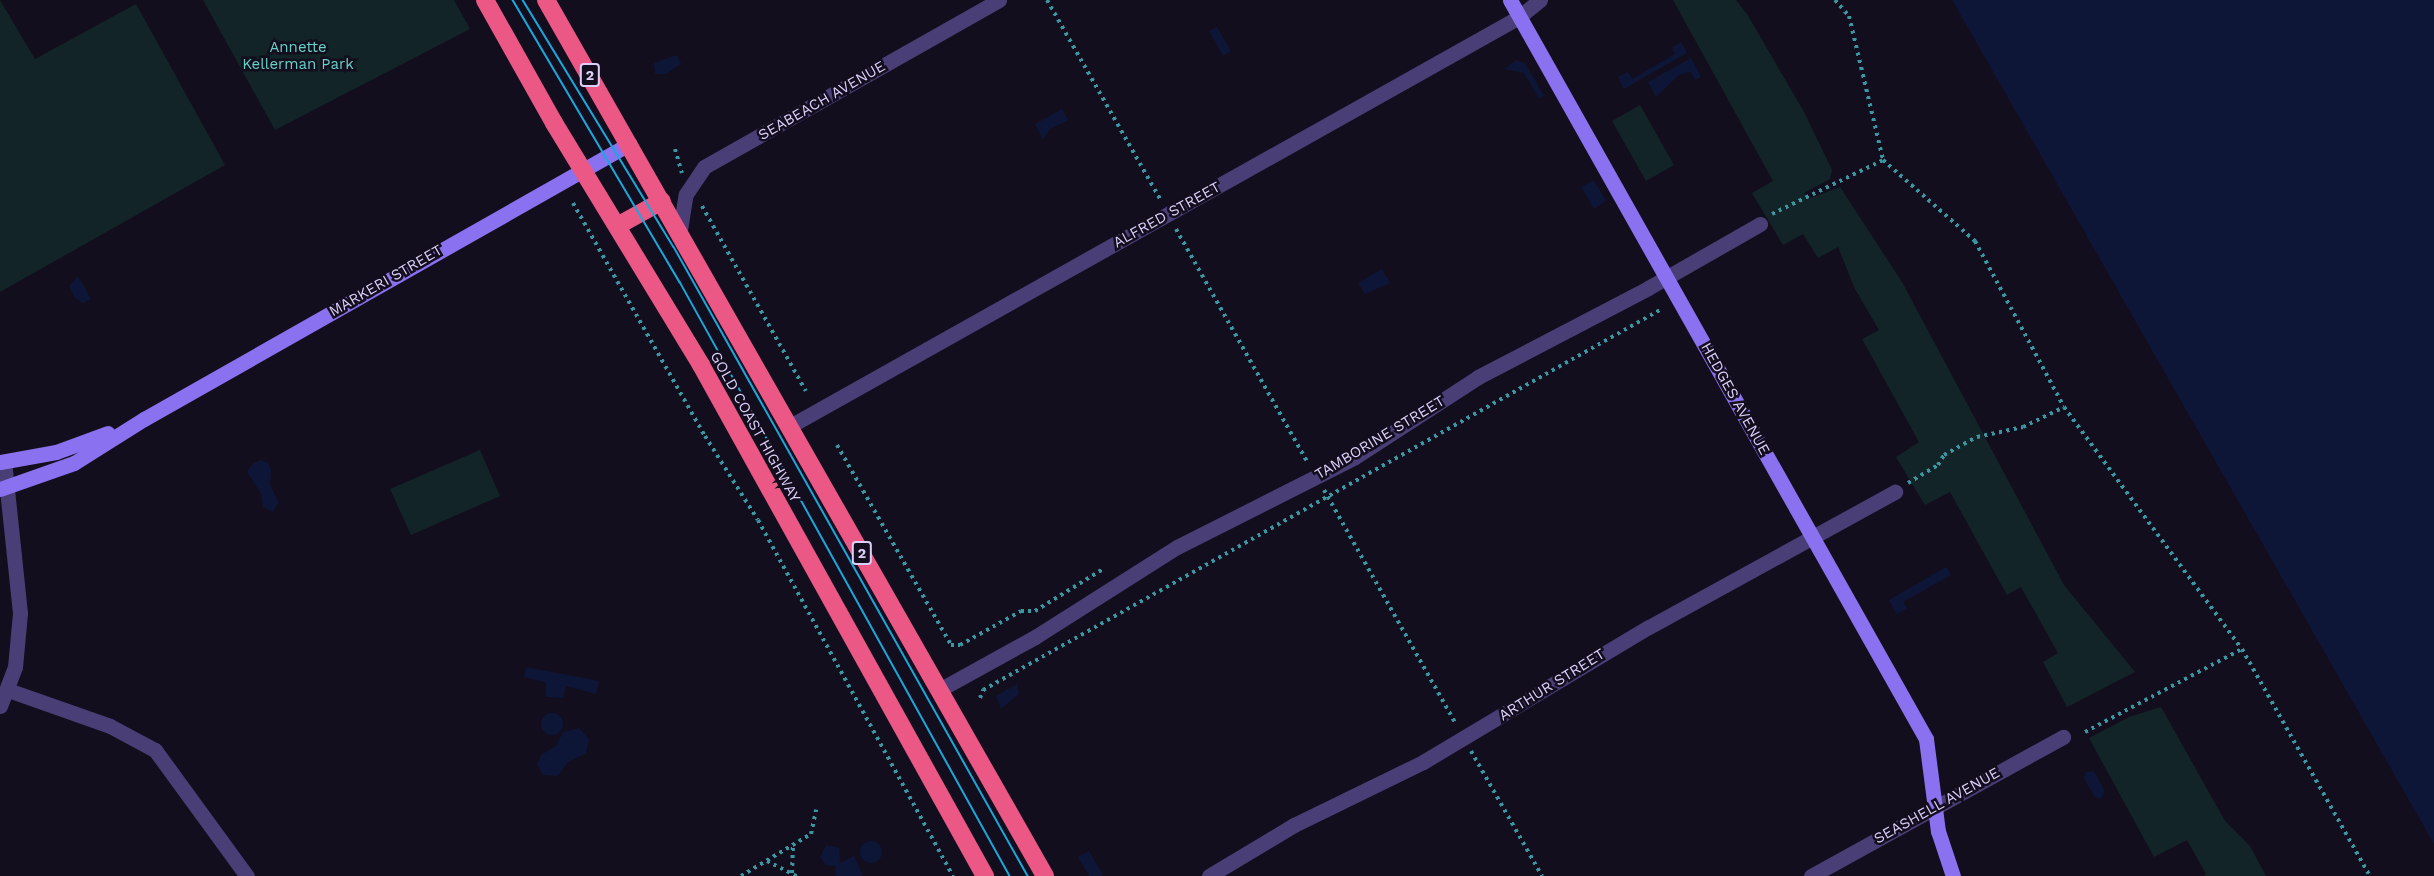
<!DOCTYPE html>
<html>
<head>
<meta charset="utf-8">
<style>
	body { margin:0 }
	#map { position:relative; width:2434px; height:876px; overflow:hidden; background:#130e1d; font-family:"Work Sans",sans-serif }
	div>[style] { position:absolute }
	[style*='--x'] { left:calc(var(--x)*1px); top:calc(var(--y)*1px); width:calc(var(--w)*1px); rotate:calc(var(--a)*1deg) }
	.green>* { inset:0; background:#122427 }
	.water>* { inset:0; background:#0e1637 }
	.round { border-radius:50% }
	.path>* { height:4px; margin-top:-2px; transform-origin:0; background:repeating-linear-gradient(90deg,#3a98a3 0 3px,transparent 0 7.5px) }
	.street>* { height:15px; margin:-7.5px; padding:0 7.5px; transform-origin:7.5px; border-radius:7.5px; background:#4a3e77 }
	.secondary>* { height:15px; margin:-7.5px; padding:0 7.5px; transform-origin:7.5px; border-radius:7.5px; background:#8a71ef }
	.highway>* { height:18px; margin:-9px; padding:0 9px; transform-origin:9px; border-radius:9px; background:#ec5886 }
	.tram>* { height:1.5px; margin:-0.75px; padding:0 0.75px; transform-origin:0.75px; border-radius:0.75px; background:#19a8dd }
	span { translate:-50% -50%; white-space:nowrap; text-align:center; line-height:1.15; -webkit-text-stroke:5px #130e1d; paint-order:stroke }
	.shield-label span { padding:2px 4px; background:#130e1d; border:2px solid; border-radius:4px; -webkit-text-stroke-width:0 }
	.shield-label { font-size:14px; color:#dcd0fa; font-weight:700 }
	.park-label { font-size:15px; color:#65d1c8 }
	.street-label { font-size:15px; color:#dcd0fa }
</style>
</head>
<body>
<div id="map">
	<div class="green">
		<div style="clip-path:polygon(0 0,35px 59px,136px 4px,225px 165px,0 292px)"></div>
		<div style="clip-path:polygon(203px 0,454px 0,470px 29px,275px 130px)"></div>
		<div style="clip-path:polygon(1673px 0,1736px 0,1747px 14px,1804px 112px,1832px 170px,1830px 179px,1804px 193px,1808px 199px,1840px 187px,1902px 282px,2064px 585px,2135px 672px,2067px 707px,2043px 662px,2058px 653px,2021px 587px,2007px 595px,1950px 492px,1925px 505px,1896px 457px,1919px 442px,1862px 339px,1879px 330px,1855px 289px,1838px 247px,1818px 258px,1803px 234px,1783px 245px,1752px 193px,1773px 181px)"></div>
		<div style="clip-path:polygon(1640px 105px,1674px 165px,1646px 181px,1612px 121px)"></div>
		<div style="clip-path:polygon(480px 450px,500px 496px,411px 535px,390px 489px)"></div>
		<div style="clip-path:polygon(2161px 707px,2225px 821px,2250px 846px,2266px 876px,2204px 876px,2206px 874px,2187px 840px,2154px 857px,2089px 738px,2129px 717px)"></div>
	</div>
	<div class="water">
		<div style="clip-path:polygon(1952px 0,2434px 0,2434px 844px)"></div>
		<div style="clip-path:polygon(1217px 27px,1231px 51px,1223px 56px,1209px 31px)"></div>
		<div style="clip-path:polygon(1681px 42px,1687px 53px,1624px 89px,1618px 77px,1628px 72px,1632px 79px,1675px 54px,1672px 47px)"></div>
		<div style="clip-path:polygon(677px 55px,681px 64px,666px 74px,655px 74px,654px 63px)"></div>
		<div style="clip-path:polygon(1691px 58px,1701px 77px,1695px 80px,1690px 72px,1679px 75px,1656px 97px,1648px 82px)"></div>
		<div style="clip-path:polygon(1516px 60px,1525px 63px,1544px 96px,1539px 98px,1524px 73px,1504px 69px)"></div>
		<div style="clip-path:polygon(1062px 109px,1068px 120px,1050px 129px,1043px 139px,1035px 124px)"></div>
		<div style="clip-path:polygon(1594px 180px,1606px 201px,1594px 209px,1581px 187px)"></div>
		<div style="clip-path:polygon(1382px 269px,1390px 283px,1365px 294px,1358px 283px)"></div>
		<div style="clip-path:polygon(78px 276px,91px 299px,83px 303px,75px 298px,69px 286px)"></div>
		<div style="clip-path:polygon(261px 460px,268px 463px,271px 470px,270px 485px,279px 502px,273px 512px,263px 507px,261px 493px,247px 472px,252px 464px)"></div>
		<div style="clip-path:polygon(1946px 567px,1951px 575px,1903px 602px,1907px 608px,1897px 614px,1889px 600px)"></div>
		<div style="clip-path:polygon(526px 667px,599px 681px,596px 694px,566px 686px,563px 698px,546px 697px,546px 682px,524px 677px)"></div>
		<div style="clip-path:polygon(1017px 684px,1019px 694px,1001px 709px,996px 696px)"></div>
		<div class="round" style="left:541px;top:713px;width:22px;height:22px"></div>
		<div style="clip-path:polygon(579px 728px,589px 739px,586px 753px,568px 762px,558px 776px,543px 775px,537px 764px,541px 755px,556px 746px,563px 732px)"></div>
		<div style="clip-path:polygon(2094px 771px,2105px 792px,2100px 799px,2094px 796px,2084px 778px,2086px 772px)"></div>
		<div class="round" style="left:860px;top:841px;width:22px;height:22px"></div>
		<div style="clip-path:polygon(826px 845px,839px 848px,840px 863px,854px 856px,863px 876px,836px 876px,835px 866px,826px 865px,820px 857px)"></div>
		<div style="clip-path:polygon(1089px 851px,1103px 875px,1101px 876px,1089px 876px,1078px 857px)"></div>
	</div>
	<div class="path">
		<div style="--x:1047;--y:0;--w:231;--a:60.4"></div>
		<div style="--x:1835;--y:0;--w:21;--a:49"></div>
		<div style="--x:1849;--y:16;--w:148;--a:76.7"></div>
		<div style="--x:1883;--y:160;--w:123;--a:41.4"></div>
		<div style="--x:1975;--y:241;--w:188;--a:61.8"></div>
		<div style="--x:2064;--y:407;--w:300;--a:53.7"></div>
		<div style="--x:2242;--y:649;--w:261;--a:60.6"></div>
		<div style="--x:675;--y:149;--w:25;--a:74"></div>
		<div style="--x:573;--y:203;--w:268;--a:60.5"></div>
		<div style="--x:705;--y:436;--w:99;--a:57.8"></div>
		<div style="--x:758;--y:520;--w:406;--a:61.3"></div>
		<div style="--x:702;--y:206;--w:212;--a:60.7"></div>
		<div style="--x:1772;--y:214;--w:123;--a:-25.9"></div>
		<div style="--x:1176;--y:229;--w:269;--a:60.6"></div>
		<div style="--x:837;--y:445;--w:230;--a:60.3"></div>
		<div style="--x:951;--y:645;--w:9;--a:0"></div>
		<div style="--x:960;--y:645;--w:70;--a:-29.1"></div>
		<div style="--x:1021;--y:611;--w:14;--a:0"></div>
		<div style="--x:1035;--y:611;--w:80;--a:-31.7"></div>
		<div style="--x:1908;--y:483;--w:35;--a:-31"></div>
		<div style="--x:1938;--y:465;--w:12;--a:-59"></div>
		<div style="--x:1944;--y:455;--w:38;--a:-29"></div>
		<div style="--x:1977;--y:437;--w:47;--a:-12.3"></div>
		<div style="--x:2023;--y:427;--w:46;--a:-26"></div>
		<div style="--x:1324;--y:490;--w:269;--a:60.6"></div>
		<div style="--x:980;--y:698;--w:9;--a:-69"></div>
		<div style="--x:983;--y:690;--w:776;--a:-29.31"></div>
		<div style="--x:2085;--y:732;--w:178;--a:-27.9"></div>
		<div style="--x:1471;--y:751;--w:144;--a:60.4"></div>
		<div style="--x:767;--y:861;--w:34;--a:27"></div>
		<div style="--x:792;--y:873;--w:26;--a:-88"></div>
		<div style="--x:741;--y:876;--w:82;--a:-31"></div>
		<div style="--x:811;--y:834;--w:25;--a:-78"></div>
	</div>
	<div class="street">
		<div style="--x:680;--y:230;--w:36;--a:-81"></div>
		<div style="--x:686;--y:194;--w:32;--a:-56"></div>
		<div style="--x:704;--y:167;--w:339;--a:-29.5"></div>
		<div style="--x:790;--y:426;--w:836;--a:-29.29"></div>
		<div style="--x:1519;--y:17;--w:27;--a:-39"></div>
		<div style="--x:8;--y:690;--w:108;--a:19.4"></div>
		<div style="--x:110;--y:726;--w:51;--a:28.1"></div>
		<div style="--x:155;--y:750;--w:156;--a:53.9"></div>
		<div style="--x:939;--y:690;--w:110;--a:-28.9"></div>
		<div style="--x:1035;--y:637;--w:168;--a:-32.4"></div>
		<div style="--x:1177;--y:547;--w:199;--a:-26.8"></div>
		<div style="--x:1355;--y:457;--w:147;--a:-33"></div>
		<div style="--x:1478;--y:377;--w:192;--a:-27.6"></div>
		<div style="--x:1648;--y:288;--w:129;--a:-29.7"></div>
		<div style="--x:0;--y:706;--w:42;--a:-69"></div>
		<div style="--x:15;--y:667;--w:54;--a:-84.7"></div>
		<div style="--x:20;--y:613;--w:152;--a:-96"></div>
		<div style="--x:1209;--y:876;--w:99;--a:-31"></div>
		<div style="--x:1294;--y:825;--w:144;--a:-26"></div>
		<div style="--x:1423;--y:762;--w:263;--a:-30.9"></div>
		<div style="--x:1649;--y:627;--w:281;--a:-28.8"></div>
		<div style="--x:1811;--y:876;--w:288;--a:-28.9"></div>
	</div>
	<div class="secondary">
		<div style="--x:1510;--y:0;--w:848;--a:60.62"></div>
		<div style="--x:1926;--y:739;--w:93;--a:82.6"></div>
		<div style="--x:1938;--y:831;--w:47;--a:71.6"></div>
		<div style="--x:0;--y:462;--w:57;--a:-10.1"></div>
		<div style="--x:56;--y:452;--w:55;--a:-20.1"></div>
		<div style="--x:0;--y:489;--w:78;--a:-19.4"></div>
		<div style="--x:74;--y:463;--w:83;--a:-32.2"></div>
		<div style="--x:144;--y:419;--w:558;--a:-29.55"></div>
	</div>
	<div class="highway">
		<div style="--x:485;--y:0;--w:141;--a:60.7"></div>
		<div style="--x:554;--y:123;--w:283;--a:58.7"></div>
		<div style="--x:701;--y:365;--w:585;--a:60.94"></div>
		<div style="--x:546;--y:0;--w:1008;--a:60.33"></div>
		<div style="--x:619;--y:225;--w:49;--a:-29.2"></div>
	</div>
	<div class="tram">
		<div style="--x:513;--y:0;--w:328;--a:59.4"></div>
		<div style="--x:680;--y:282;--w:680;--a:60.95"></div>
		<div style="--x:523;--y:0;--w:289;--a:58.6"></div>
		<div style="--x:674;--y:247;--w:722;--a:60.63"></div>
	</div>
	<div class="shield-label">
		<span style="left:590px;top:75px">2</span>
		<span style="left:862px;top:553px">2</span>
	</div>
	<div class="park-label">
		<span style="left:298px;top:56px">Annette<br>Kellerman Park</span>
	</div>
	<div class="street-label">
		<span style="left:822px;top:101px;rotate:-30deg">SEABEACH AVENUE</span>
		<span style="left:1167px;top:215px;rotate:-29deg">ALFRED STREET</span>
		<span style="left:386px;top:281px;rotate:-30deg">MARKERI STREET</span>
		<span style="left:1735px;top:399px;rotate:61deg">HEDGES AVENUE</span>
		<span style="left:755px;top:427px;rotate:61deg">GOLD COAST HIGHWAY</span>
		<span style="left:1380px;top:438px;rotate:-31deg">TAMBORINE STREET</span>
		<span style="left:1552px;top:685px;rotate:-32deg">ARTHUR STREET</span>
		<span style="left:1937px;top:806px;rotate:-29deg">SEASHELL AVENUE</span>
	</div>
</div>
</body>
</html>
